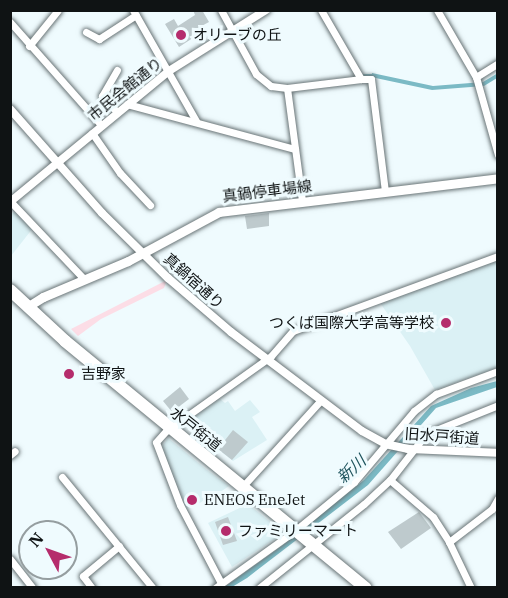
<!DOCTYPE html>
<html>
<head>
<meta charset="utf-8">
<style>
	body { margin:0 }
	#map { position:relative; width:508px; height:598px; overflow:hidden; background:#effbfe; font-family:"IBM Plex Serif","Noto Sans JP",serif }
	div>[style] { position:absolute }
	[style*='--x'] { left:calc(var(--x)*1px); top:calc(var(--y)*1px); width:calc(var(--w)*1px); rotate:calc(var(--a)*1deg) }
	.built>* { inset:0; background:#dbf1f5 }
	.green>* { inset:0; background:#fcdde6 }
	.water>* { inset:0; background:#7bbac5 }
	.stream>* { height:2px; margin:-1px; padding:0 1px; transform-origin:1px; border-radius:1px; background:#7bbac5 }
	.building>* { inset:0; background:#becacd }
	.roads { filter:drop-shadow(0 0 2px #697476) drop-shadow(0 0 2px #697476) }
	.minor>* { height:7px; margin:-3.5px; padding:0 3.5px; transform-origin:3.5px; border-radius:3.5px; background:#fff }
	.tertiary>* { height:8px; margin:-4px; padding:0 4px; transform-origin:4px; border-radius:4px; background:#fff }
	.secondary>* { height:9px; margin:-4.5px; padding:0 4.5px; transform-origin:4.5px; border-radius:4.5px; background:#fff }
	.trunk>* { height:12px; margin:-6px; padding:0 6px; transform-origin:6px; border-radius:6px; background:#fff }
	.dots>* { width:16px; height:16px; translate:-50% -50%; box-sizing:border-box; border:3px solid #effbfe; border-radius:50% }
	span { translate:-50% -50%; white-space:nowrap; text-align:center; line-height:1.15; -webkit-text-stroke:6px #effbfe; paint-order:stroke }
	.poi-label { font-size:15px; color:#0f1314 }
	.left { translate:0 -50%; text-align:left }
	.right { translate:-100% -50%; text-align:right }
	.street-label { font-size:15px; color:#0f1314 }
	.water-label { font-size:16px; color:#1d535c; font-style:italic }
	.frame { position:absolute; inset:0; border:12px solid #0f1314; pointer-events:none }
	.north { position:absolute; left:18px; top:520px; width:60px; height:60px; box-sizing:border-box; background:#effbfe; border:2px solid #959ea0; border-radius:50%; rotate:311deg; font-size:16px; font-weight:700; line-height:24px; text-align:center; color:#0f1314 }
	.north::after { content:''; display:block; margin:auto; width:21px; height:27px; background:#b52c6c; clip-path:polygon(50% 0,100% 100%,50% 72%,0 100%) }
</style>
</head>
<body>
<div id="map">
	<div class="built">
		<div style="clip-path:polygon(16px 210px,33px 228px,11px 256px,11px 215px)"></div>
		<div style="clip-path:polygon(497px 256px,497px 368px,435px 390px,410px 346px,378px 300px)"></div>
		<div style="clip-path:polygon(219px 398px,225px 403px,228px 401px,235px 411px,250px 400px,260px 412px,252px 417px,267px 440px,233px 461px,186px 423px)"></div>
		<div style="clip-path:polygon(168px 438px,207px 470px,229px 486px,213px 497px,186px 509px,161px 448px)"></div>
		<div style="clip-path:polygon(248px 504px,284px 533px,232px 567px,208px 523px)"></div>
	</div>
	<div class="green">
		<div style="clip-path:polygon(167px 280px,164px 288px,101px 319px,78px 336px,71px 329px)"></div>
	</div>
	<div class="water">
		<div style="clip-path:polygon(372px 73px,433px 86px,483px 82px,498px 73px,497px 78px,484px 86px,432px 90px,371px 77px)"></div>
		<div style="clip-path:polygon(497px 381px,497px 387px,436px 408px,368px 485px,247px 578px,232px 587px,223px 588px,283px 545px,364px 480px,431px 406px,471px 388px)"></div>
	</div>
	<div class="stream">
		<div style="--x:362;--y:75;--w:12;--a:0"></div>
	</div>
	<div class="building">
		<div style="clip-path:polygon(193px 10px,202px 10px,209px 22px,196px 29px,199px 34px,179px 47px,165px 24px,174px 19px,178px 26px,195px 15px)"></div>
		<div style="clip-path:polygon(269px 213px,269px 226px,247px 229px,245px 216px)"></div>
		<div style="clip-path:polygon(180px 387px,189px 399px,172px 412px,163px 401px)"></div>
		<div style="clip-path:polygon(233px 430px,248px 442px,232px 460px,218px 449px)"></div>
		<div style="clip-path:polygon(419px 512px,431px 528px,401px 549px,388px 532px)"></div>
		<div style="clip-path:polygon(228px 517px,237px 541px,223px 545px,215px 522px)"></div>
	</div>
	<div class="roads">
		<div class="minor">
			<div style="--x:133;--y:10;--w:128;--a:60.4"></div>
			<div style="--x:221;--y:10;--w:73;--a:61.3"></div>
			<div style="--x:256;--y:74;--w:19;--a:39"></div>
			<div style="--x:271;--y:86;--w:16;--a:7"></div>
			<div style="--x:287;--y:88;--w:114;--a:82.4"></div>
			<div style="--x:437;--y:10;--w:78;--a:59.8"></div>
			<div style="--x:476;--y:77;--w:81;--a:74.2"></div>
			<div style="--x:10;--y:22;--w:137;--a:48.5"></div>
			<div style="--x:86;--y:32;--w:15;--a:28"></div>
			<div style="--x:99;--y:39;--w:44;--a:-33"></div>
			<div style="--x:29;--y:46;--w:46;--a:-51.1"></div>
			<div style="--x:476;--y:77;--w:26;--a:-32"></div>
			<div style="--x:361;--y:79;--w:10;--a:0"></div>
			<div style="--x:371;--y:79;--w:114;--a:82.9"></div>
			<div style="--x:287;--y:88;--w:75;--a:-6.9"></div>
			<div style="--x:361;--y:79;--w:80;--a:-120.1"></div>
			<div style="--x:127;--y:104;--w:174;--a:15"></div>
			<div style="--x:117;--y:112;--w:22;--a:-133"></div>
			<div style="--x:102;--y:96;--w:30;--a:-60"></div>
			<div style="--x:92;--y:133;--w:49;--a:55"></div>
			<div style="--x:120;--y:173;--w:44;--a:46.8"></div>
			<div style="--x:10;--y:201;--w:108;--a:46.5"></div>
			<div style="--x:10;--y:455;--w:6;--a:-39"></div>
			<div style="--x:62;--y:477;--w:144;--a:50.7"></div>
			<div style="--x:390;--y:480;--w:57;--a:40.7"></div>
			<div style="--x:433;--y:517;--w:30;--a:57"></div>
			<div style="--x:243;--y:486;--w:116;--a:-47.8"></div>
			<div style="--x:10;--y:559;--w:37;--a:52"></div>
			<div style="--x:221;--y:583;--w:88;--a:-117.7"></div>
			<div style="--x:180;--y:505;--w:67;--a:-110.9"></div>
			<div style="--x:156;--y:442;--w:15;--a:-48"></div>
			<div style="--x:166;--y:431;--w:129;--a:-35.5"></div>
			<div style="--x:271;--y:356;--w:33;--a:-49"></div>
			<div style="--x:293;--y:331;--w:218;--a:-20.1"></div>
			<div style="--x:92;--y:588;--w:15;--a:-127"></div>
			<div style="--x:83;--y:576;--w:47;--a:-39.8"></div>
			<div style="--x:215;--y:588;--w:101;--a:-35.7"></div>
			<div style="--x:297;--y:529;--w:74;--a:-39.5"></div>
			<div style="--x:354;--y:482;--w:93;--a:-49.8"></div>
			<div style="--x:414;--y:411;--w:28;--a:-38"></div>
			<div style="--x:436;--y:394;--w:66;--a:-20.4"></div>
			<div style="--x:259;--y:588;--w:134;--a:-38.7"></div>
			<div style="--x:364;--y:504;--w:35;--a:-43"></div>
			<div style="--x:390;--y:480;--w:58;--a:-52"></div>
			<div style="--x:426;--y:434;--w:78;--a:-21.9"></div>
			<div style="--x:471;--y:588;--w:51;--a:-115.6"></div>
			<div style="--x:449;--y:542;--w:54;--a:-37.5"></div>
			<div style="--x:492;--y:509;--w:13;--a:-61"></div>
		</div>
		<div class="tertiary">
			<div style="--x:10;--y:109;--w:139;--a:48.5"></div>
			<div style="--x:102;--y:213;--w:93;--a:44.6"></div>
			<div style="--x:168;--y:278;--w:83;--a:40.6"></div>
			<div style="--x:231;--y:332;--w:164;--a:37.1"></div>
			<div style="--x:362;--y:431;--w:26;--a:29"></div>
			<div style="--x:385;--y:444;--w:24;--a:12"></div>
			<div style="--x:408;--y:449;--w:90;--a:2.5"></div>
			<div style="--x:10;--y:202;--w:206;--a:-39.5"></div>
			<div style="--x:169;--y:71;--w:115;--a:-32.2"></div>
		</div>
		<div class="secondary">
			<div style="--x:27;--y:307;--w:19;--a:-32"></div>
			<div style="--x:43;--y:297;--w:92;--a:-23"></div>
			<div style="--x:128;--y:261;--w:103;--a:-28.3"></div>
			<div style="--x:219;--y:212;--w:281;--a:-6.9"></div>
		</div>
		<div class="trunk">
			<div style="--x:10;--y:290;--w:75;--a:42.8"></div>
			<div style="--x:65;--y:341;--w:389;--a:39.4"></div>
		</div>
	</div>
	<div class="dots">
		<div style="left:181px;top:35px;background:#b52c6c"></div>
		<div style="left:446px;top:323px;background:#b52c6c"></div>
		<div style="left:69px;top:374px;background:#b52c6c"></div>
		<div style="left:192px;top:500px;background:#b52c6c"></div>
		<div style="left:226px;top:531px;background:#b52c6c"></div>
	</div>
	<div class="poi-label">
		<span class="left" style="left:193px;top:35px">オリーブの丘</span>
		<span class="right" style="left:434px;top:323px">つくば国際大学高等学校</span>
		<span class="left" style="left:81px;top:374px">吉野家</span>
		<span class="left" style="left:204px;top:500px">ENEOS EneJet</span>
		<span class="left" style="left:238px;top:531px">ファミリーマート</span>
	</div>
	<div class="street-label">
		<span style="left:125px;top:89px;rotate:-39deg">市民会館通り</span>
		<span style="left:267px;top:191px;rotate:-7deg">真鍋停車場線</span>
		<span style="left:194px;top:281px;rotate:42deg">真鍋宿通り</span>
		<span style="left:196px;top:429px;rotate:39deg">水戸街道</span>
		<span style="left:442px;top:436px;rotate:4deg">旧水戸街道</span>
	</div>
	<div class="water-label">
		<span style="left:351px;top:469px;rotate:-42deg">新川</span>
	</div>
	<div class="frame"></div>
	<div class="north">N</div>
</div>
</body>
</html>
